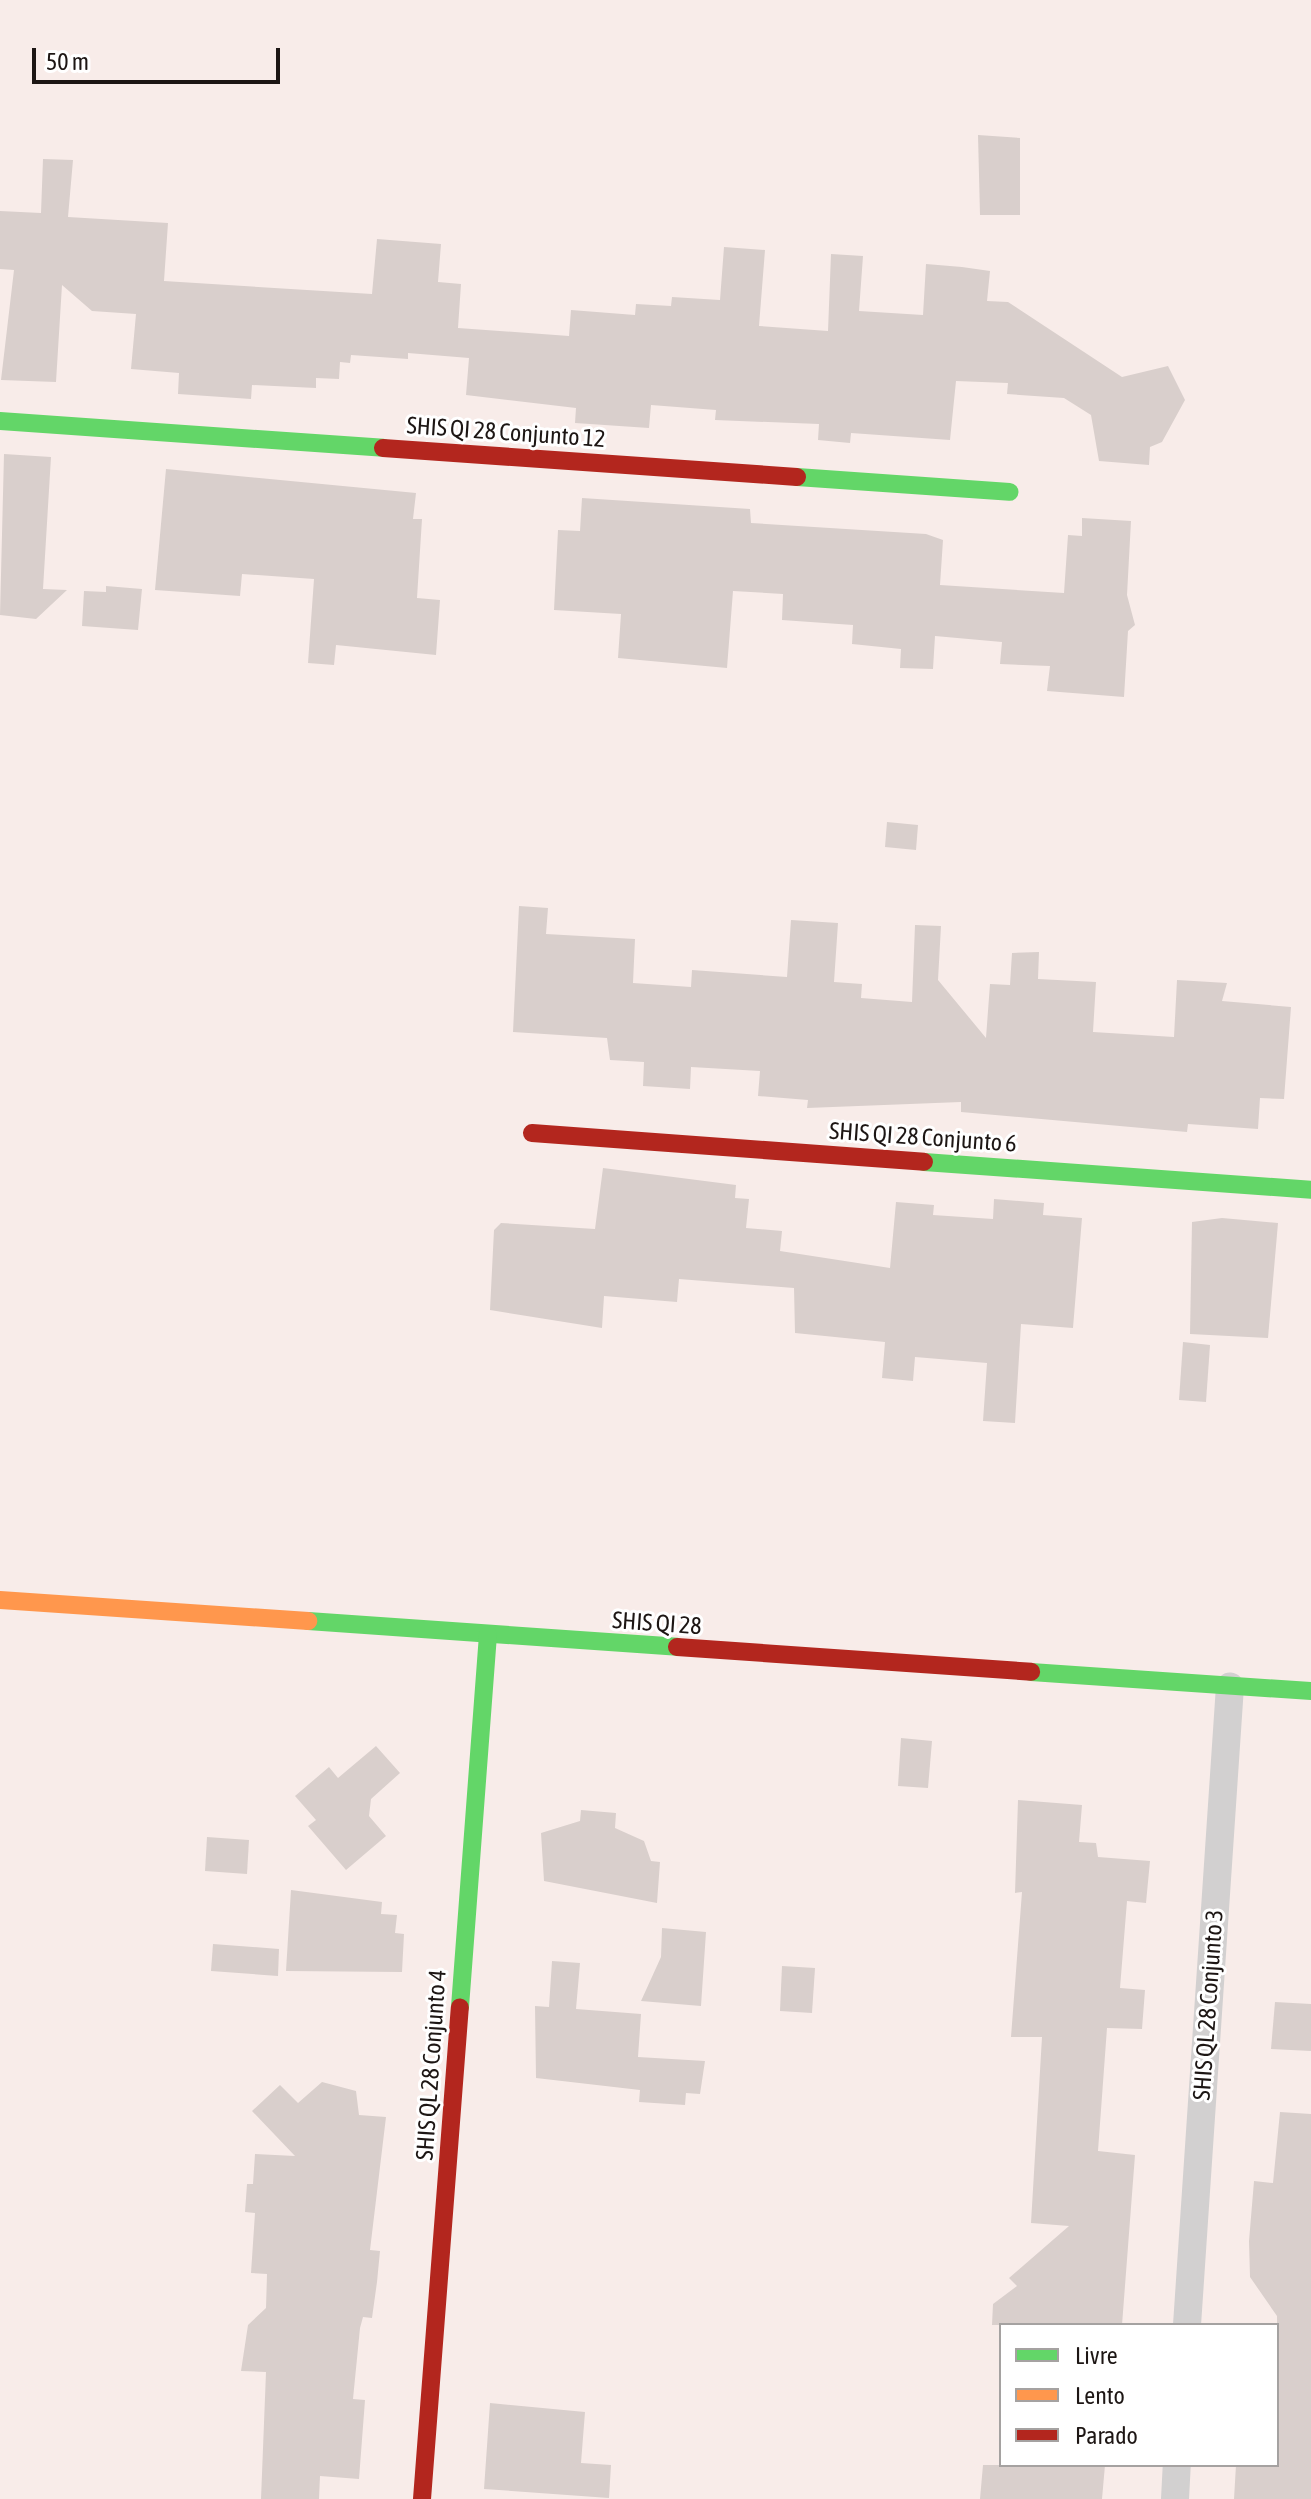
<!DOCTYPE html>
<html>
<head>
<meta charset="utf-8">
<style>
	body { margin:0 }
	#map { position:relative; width:1311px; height:2499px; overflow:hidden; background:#f8ece9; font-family:"Asap Condensed",sans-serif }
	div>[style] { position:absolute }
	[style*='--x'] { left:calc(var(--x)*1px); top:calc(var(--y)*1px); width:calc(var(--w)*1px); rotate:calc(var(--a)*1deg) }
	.building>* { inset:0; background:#d9cfcc }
	.street>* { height:28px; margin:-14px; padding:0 14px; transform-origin:14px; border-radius:14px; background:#d2d0d0 }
	.fast>* { height:18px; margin:-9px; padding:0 9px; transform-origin:9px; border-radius:9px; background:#63d668 }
	.slow>* { height:18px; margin:-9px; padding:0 9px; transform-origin:9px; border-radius:9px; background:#ff974d }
	.jam>* { height:18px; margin:-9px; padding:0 9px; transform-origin:9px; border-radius:9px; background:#b3261e }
	span { translate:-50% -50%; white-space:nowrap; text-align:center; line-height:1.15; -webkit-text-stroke:6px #fff; paint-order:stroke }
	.street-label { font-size:24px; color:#1d1614 }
	.legend { position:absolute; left:999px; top:2323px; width:280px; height:144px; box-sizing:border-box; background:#fff; border:2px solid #a5a2a1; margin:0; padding:10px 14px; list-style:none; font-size:24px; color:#1d1614 }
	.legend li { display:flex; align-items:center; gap:16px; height:40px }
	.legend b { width:40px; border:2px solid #a5a2a1 }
	.scale { position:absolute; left:32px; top:48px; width:248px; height:36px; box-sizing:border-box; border:4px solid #1d1614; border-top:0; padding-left:10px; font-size:24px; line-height:28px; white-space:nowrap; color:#1d1614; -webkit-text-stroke:6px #fff; paint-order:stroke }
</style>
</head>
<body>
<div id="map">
	<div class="building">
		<div style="clip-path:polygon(978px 135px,1020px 138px,1020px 215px,980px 215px)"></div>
		<div style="clip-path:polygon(43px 159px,73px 160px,68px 217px,168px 223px,164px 281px,372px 294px,377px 239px,441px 244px,438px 282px,461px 284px,458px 328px,569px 336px,571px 310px,635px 315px,636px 304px,671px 306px,672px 297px,720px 300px,724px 247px,765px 250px,759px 326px,828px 331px,831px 254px,863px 256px,859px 311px,923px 315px,926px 264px,962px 267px,990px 271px,987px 301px,1008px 302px,1122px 377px,1168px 366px,1185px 400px,1162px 442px,1150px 447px,1149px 465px,1099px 461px,1091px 415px,1064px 398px,1007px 394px,1008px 383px,956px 381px,950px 440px,851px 433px,850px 443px,818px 440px,819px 424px,715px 420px,716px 410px,651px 405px,649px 428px,575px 423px,576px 408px,466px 395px,469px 358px,408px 353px,408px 359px,351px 355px,350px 363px,340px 362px,339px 379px,316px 378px,316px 388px,252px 385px,251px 399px,178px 394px,179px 373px,131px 369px,136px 314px,92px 311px,62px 285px,56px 382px,1px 380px,14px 270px,0 269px,0 211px,41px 213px)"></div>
		<div style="clip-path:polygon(4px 454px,51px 457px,43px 589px,67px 590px,36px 619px,0 615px)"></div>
		<div style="clip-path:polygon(166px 469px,416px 493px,413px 519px,422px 519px,417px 598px,440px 600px,436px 655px,336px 645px,334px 665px,308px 663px,314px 579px,242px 574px,240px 596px,155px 590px)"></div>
		<div style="clip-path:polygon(582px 498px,750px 509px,751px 523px,926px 534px,943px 540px,940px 585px,1064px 593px,1068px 535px,1082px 536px,1082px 518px,1131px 521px,1127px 595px,1135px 625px,1128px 631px,1124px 697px,1047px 691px,1050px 666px,1000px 664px,1002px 642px,935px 636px,933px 669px,900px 668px,901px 649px,852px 644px,853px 625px,782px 620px,783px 594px,733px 591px,727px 668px,618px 658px,621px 614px,554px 610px,558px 530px,580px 531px)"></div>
		<div style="clip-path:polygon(106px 586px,142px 589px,138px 630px,82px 626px,84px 591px,106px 592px)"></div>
		<div style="clip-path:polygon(887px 822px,918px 825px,916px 850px,885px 847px)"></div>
		<div style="clip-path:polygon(519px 906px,548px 908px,546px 934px,635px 939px,633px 983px,691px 987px,692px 970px,787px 977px,791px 920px,838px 923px,834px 982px,862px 984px,861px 998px,912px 1002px,915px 925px,941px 926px,938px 980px,986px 1038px,990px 984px,1010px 985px,1012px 953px,1039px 952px,1038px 979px,1096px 982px,1093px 1032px,1174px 1037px,1177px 980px,1227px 983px,1222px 1001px,1291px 1007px,1284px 1099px,1260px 1098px,1258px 1129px,1188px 1124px,1187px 1132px,961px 1112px,961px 1102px,807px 1108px,808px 1100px,758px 1096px,760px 1071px,691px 1067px,690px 1089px,643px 1086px,644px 1062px,610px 1060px,607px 1038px,513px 1032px)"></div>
		<div style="clip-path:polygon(603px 1168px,736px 1185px,735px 1198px,749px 1199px,746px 1228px,782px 1231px,780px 1251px,890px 1268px,896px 1202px,934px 1205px,933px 1215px,993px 1219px,994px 1199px,1044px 1203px,1043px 1215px,1082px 1218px,1073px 1328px,1021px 1324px,1015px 1423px,983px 1421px,987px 1363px,915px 1357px,913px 1381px,882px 1378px,885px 1342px,795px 1333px,794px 1288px,679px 1279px,677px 1302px,604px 1296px,602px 1328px,490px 1310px,494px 1230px,501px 1223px,595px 1229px)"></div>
		<div style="clip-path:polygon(1222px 1218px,1278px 1223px,1268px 1338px,1190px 1334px,1192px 1222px)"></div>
		<div style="clip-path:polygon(1183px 1342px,1210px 1345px,1206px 1402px,1179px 1400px)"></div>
		<div style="clip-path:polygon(901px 1738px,932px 1741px,928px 1788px,898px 1786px)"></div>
		<div style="clip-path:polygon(376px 1746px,400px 1773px,371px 1799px,369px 1816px,386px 1836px,346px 1870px,308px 1826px,316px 1820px,295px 1796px,329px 1767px,338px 1778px)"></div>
		<div style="clip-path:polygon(1018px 1800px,1082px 1805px,1079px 1842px,1096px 1843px,1098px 1857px,1150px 1861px,1146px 1903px,1127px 1901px,1120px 1988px,1145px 1990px,1142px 2029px,1107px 2028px,1098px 2151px,1135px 2155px,1122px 2325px,992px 2325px,993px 2304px,1017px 2286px,1009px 2278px,1069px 2226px,1031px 2223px,1042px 2037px,1011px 2037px,1022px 1892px,1015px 1893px)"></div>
		<div style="clip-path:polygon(581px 1810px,616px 1813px,615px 1828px,644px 1841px,651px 1861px,660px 1862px,657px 1903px,544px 1881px,541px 1833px,580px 1821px)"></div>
		<div style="clip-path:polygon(207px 1837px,249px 1840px,247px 1874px,205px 1871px)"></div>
		<div style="clip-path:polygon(291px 1890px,382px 1902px,381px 1914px,397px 1915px,395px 1933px,404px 1934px,402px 1972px,286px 1971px)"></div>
		<div style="clip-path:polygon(662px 1928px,706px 1932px,701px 2006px,641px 2001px,661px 1957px)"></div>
		<div style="clip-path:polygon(213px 1944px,279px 1949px,278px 1976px,211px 1971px)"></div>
		<div style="clip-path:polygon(552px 1961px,580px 1963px,576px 2009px,641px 2014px,638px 2057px,705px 2061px,700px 2094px,686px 2093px,685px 2105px,639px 2102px,640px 2090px,536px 2078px,535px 2006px,549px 2007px)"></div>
		<div style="clip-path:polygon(782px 1966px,815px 1968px,812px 2013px,780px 2011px)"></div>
		<div style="clip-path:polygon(1275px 2002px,1311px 2004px,1311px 2051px,1271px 2049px)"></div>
		<div style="clip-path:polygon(322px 2082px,356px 2091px,359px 2115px,386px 2117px,370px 2250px,380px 2251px,377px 2282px,372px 2318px,363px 2317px,360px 2328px,353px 2399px,365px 2400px,359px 2479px,320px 2476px,319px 2499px,261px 2499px,266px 2372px,241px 2371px,248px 2325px,266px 2308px,267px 2274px,251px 2273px,255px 2213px,245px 2212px,247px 2184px,253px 2184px,255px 2154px,295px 2156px,252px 2111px,280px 2085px,298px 2103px)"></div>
		<div style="clip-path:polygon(1280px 2112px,1311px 2114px,1311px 2499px,1234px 2499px,1236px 2465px,1277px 2465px,1277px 2316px,1250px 2277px,1249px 2241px,1254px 2181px,1273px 2183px)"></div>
		<div style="clip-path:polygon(490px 2403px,585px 2412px,581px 2463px,611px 2465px,609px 2498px,484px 2489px)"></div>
		<div style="clip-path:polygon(983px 2465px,1105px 2465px,1102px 2499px,980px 2499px)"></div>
	</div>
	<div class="street">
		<div style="--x:1187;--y:2325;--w:640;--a:-86.15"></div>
		<div style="--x:1175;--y:2499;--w:34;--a:-87"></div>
	</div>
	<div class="fast">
		<div style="--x:0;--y:421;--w:384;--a:4"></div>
		<div style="--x:797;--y:477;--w:213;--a:4"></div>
		<div style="--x:924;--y:1162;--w:388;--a:4.1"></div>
		<div style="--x:308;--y:1621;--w:370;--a:4"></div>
		<div style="--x:1031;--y:1672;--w:281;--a:3.9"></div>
		<div style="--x:460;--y:2007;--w:373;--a:-85.7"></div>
	</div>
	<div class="slow">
		<div style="--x:0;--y:1600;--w:309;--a:3.9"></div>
	</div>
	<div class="jam">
		<div style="--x:383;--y:448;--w:415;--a:4"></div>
		<div style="--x:532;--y:1133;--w:393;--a:4.2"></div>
		<div style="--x:677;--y:1647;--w:355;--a:4"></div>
		<div style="--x:422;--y:2499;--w:493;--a:-85.6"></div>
	</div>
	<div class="street-label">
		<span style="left:506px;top:432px;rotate:4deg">SHIS QI 28 Conjunto 12</span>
		<span style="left:923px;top:1137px;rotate:4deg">SHIS QI 28 Conjunto 6</span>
		<span style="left:657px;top:1623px;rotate:4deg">SHIS QI 28</span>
		<span style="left:1208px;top:2005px;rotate:-86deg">SHIS QL 28 Conjunto 3</span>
		<span style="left:431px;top:2065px;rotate:-86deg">SHIS QL 28 Conjunto 4</span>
	</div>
	<ul class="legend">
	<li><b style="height:10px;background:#63d668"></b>Livre</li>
	<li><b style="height:10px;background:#ff974d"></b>Lento</li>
	<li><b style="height:10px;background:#b3261e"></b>Parado</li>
	</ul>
	<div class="scale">50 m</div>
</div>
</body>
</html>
